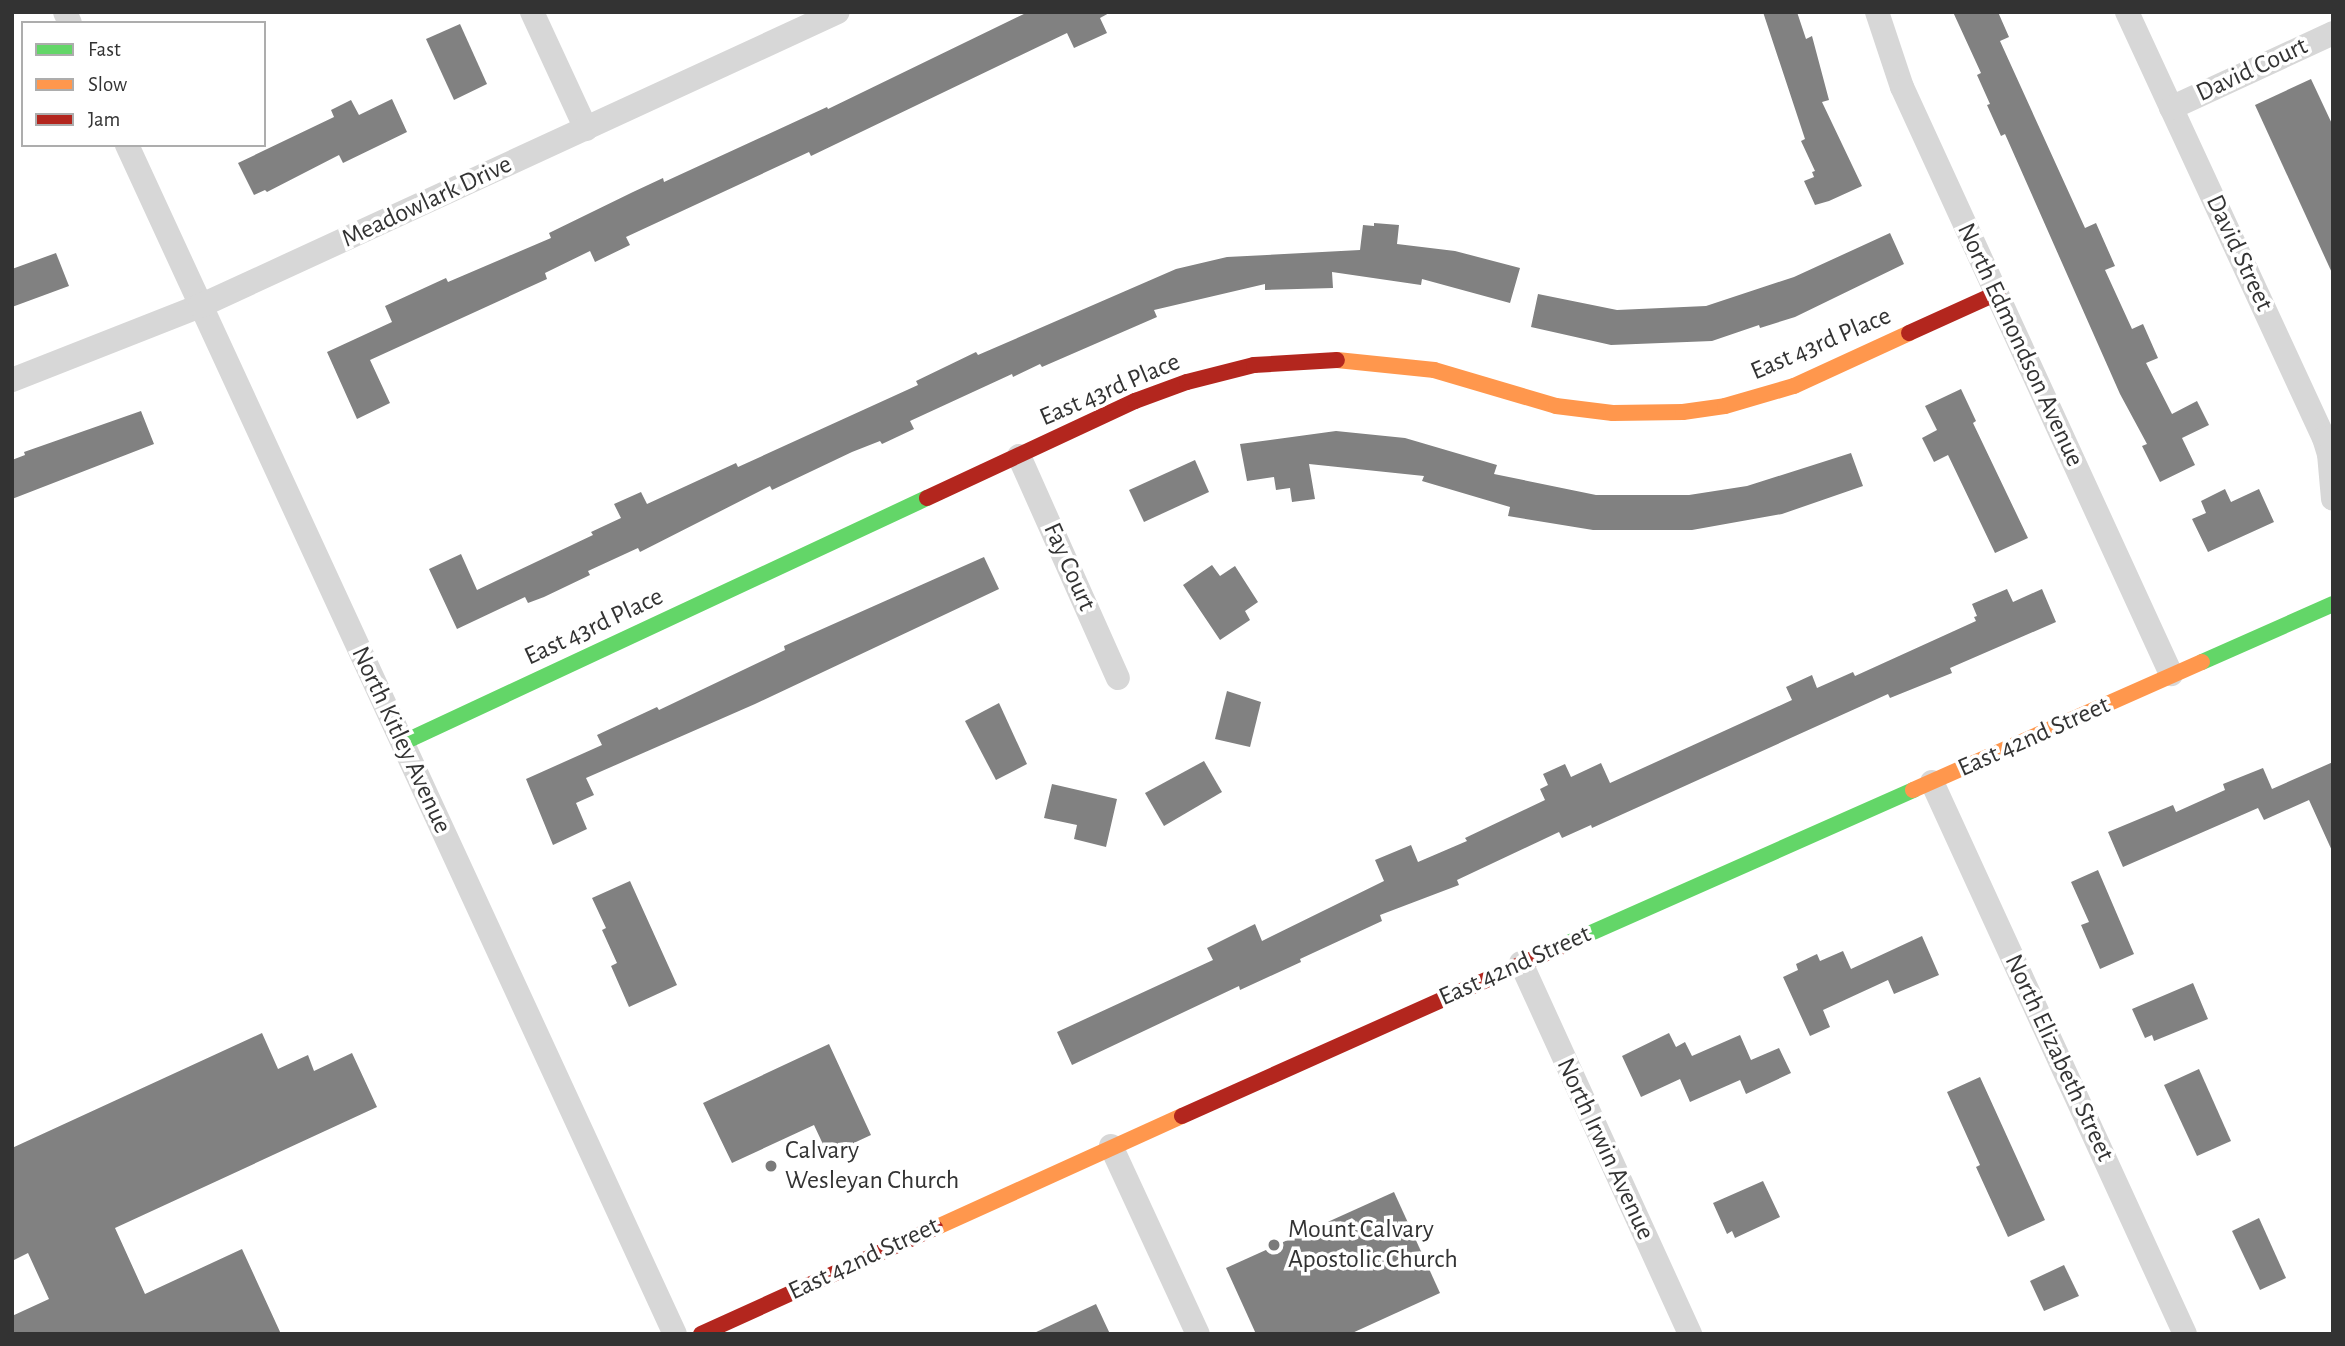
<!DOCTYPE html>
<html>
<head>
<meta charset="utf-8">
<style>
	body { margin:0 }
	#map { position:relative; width:2345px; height:1346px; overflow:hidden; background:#fff; font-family:"Alegreya Sans",sans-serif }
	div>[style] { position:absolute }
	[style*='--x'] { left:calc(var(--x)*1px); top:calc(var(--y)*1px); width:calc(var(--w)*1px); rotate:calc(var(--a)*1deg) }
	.building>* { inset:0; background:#818181 }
	.street>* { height:24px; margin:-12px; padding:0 12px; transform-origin:12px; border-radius:12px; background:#d7d7d7 }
	.fast>* { height:16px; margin:-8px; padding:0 8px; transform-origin:8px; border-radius:8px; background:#63d668 }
	.slow>* { height:16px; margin:-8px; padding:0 8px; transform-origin:8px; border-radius:8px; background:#ff974d }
	.jam>* { height:16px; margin:-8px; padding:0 8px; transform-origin:8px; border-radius:8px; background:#b3261e }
	.dots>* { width:19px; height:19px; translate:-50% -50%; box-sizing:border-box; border:4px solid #fff; border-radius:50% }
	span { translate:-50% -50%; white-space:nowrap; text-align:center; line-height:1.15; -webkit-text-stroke:7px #fff; paint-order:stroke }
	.street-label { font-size:26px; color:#333 }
	.poi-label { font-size:26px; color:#333 }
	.left { translate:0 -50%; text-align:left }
	.frame { position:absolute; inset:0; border:14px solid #333; pointer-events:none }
	.legend { position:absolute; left:21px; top:21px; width:245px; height:126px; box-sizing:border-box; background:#fff; border:2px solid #adadad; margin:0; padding:9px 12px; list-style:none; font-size:21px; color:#333 }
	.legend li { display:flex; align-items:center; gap:14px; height:35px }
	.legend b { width:35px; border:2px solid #adadad }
</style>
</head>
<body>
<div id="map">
	<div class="building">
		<div style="clip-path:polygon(1028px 12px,1111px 12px,1100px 18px,1107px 33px,1074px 48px,1067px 33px,811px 156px,809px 152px,626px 237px,630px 245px,595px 262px,590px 251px,545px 273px,547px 279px,370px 360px,390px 403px,357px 419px,327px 352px,392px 322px,385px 306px,446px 278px,448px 282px,551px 238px,549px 233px,633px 192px,663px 178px,664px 182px,827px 107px,828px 109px)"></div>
		<div style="clip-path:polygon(1763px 12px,1797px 12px,1806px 39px,1812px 36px,1829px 100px,1822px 102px,1862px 186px,1829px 201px,1815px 205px,1804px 181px,1814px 177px,1812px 172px,1815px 171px,1801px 141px,1805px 139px)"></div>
		<div style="clip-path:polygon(1953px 12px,1998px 12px,2009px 37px,2000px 41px,2085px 228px,2096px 223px,2115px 266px,2105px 270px,2132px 329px,2143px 324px,2158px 358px,2146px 363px,2172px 414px,2197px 401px,2209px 425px,2182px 438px,2195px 465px,2160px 482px,2142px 446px,2147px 444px,2120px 394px,2005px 134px,2001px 136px,1987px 105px,1990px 104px,1977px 75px,1981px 73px)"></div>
		<div style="clip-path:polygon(460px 24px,487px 84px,454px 100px,426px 39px)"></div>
		<div style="clip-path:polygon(2311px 79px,2333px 126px,2333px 275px,2255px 105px)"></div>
		<div style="clip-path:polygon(392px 99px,407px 132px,343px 163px,339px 155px,267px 192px,265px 190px,254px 195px,238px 163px,334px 117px,331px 110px,351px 100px,359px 115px)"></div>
		<div style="clip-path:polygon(1374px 223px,1399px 225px,1397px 244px,1455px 251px,1520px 268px,1510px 303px,1422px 279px,1421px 285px,1332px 272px,1333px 288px,1265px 290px,1265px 284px,1154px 310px,1157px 317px,1042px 367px,1040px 364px,1013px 377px,1012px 374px,910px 421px,914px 429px,882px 444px,880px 441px,852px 452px,772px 490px,770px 486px,640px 552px,638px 548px,588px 571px,590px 575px,544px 597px,528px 603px,525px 597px,457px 629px,429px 569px,461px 554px,477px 590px,593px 535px,591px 532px,621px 518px,614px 504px,641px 492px,647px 504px,736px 463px,738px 467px,918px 385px,916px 381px,976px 352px,978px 355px,1176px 269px,1227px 257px,1360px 250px,1363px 225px,1374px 226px)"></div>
		<div style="clip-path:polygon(1890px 233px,1904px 264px,1795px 317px,1760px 328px,1759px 325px,1712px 341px,1611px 345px,1531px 327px,1538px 294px,1617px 310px,1706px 306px,1794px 277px)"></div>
		<div style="clip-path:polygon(56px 253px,69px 286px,12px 307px,12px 269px)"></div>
		<div style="clip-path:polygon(1961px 389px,1976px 421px,1973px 423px,2028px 538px,1995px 553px,1948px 455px,1934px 462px,1922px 438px,1937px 430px,1925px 406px)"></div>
		<div style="clip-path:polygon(141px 411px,154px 444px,12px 499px,12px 460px,25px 455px,24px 452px)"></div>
		<div style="clip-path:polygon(1336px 431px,1405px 438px,1497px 465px,1494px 474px,1596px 495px,1689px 495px,1747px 486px,1851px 453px,1863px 486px,1782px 514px,1692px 530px,1593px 530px,1508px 516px,1510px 507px,1422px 481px,1424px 476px,1309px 464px,1315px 499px,1292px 502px,1290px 488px,1276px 490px,1274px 477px,1247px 481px,1240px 444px)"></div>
		<div style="clip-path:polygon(1195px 460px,1209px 492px,1144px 522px,1129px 490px)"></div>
		<div style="clip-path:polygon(2225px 489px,2231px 502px,2259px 489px,2274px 522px,2208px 552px,2192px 519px,2206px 513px,2201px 501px)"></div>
		<div style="clip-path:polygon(984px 557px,999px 589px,755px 704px,586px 778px,594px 795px,576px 803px,587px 829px,553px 845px,526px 779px,602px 745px,597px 735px,657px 707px,659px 710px,785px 650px,784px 646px)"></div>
		<div style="clip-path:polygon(1212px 565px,1220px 576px,1235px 566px,1258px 602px,1245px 611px,1250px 620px,1220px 640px,1183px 585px)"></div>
		<div style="clip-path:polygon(2007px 589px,2013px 602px,2042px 589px,2056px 622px,1950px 668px,1952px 673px,1890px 698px,1888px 694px,1592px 828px,1591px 825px,1562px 838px,1559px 832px,1457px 880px,1459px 885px,1380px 915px,1382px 921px,1300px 959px,1301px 962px,1240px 990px,1239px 986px,1072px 1065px,1057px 1032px,1213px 960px,1207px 948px,1255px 924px,1262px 941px,1384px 881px,1375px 860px,1411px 845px,1418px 862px,1467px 841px,1465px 838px,1545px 800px,1540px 789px,1548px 785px,1543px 774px,1565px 764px,1571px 777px,1601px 763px,1610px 783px,1792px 700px,1786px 687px,1812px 675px,1817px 688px,1853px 672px,1855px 676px,1976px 621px,1974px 617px,1977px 616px,1972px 604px)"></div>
		<div style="clip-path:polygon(1227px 691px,1261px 702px,1250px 747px,1215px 739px)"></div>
		<div style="clip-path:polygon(999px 703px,1027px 764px,996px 780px,965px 721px)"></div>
		<div style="clip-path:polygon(1204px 761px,1222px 792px,1164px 826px,1145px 793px)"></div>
		<div style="clip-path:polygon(2333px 762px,2333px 853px,2309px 800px,2264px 820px,2258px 808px,2123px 867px,2108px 832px,2173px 805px,2176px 812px,2225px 790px,2223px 784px,2263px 768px,2272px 789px)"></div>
		<div style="clip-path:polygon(1052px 784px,1117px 799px,1106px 847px,1074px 839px,1077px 825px,1044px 818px)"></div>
		<div style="clip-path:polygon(2098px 870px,2134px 954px,2100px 969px,2081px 925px,2089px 922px,2071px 882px)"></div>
		<div style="clip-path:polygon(630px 881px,677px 985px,629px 1007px,611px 966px,617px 963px,602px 930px,606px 928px,592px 898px)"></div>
		<div style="clip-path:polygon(1922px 936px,1939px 975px,1894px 994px,1888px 980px,1823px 1010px,1830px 1027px,1810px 1036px,1783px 977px,1798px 970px,1796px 964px,1817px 954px,1820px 961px,1843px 951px,1851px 969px)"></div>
		<div style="clip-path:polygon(2193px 983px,2208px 1019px,2154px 1041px,2152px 1035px,2145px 1038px,2132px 1009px)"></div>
		<div style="clip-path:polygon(262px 1033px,278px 1069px,308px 1055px,314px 1071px,352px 1053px,377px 1107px,115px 1228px,145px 1294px,242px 1249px,281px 1334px,12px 1334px,12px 1316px,49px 1299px,28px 1253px,12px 1261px,12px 1148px)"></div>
		<div style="clip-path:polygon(1669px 1033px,1676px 1047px,1685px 1042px,1692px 1056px,1740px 1035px,1751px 1060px,1779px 1048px,1791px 1073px,1746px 1094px,1740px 1080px,1690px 1102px,1680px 1079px,1641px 1097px,1622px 1056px)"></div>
		<div style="clip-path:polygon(829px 1044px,871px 1135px,828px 1155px,814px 1125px,732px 1163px,703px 1103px)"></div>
		<div style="clip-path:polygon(2199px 1069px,2231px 1141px,2197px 1156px,2164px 1085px)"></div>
		<div style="clip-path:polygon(1980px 1077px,2045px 1220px,2008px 1237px,1976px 1167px,1980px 1165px,1947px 1092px)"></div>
		<div style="clip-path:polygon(1763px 1181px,1780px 1217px,1735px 1238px,1732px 1231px,1727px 1234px,1713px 1203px)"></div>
		<div style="clip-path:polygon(1394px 1192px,1440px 1293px,1350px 1334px,1256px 1334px,1226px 1268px)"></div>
		<div style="clip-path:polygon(2259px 1218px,2286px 1278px,2260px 1290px,2232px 1231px)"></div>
		<div style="clip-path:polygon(2064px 1265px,2079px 1296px,2044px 1311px,2030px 1281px)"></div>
		<div style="clip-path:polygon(1096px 1304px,1110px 1334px,1032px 1334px)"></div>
	</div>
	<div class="street">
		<div style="--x:65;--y:12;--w:12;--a:66"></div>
		<div style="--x:532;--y:12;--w:129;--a:65.2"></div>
		<div style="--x:1877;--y:12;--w:79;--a:71.6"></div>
		<div style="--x:1902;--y:87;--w:646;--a:65.38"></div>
		<div style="--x:2127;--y:12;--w:469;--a:65.2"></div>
		<div style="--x:2324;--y:438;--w:17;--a:73"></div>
		<div style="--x:2329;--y:454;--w:45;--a:84.9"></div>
		<div style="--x:2171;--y:108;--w:179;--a:-24.8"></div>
		<div style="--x:127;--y:145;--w:1309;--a:65.26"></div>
		<div style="--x:12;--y:380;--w:202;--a:-21.5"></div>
		<div style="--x:200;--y:306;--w:702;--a:-24.74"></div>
		<div style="--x:1019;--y:456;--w:243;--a:66"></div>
		<div style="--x:1932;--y:782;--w:607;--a:65.38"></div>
		<div style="--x:1521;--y:963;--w:408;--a:65.5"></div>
		<div style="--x:1111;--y:1146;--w:207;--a:65.2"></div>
	</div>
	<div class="fast">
		<div style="--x:2202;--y:662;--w:143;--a:-23.9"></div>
		<div style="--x:402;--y:743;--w:579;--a:-25.02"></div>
		<div style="--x:1566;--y:944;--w:380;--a:-23.9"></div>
	</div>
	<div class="slow">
		<div style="--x:1337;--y:360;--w:98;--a:5.9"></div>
		<div style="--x:1434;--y:370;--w:127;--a:16.4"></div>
		<div style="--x:1556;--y:406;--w:57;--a:7"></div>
		<div style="--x:1613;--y:413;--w:70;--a:-0.8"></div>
		<div style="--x:1683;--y:412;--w:42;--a:-8.1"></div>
		<div style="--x:1725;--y:406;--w:72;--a:-16.2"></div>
		<div style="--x:1794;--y:386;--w:127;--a:-24.7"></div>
		<div style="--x:1913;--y:790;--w:316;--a:-23.9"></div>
		<div style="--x:935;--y:1228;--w:271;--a:-24.4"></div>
	</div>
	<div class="jam">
		<div style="--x:1909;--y:333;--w:97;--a:-24.4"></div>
		<div style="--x:927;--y:498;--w:230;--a:-25"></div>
		<div style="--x:1135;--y:401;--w:55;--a:-20.1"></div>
		<div style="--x:1187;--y:382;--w:69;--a:-14.2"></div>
		<div style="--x:1254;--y:365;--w:83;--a:-3.4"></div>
		<div style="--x:1182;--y:1116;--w:421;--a:-24.1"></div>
		<div style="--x:701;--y:1334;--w:257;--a:-24.4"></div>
	</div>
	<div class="dots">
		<div style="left:771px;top:1166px;background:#7a7a7a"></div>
		<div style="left:1274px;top:1245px;background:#7a7a7a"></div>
	</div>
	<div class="street-label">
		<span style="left:2252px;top:70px;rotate:-25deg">David Court</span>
		<span style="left:427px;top:202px;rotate:-25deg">Meadowlark Drive</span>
		<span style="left:2239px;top:253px;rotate:65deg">David Street</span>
		<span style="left:1821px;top:344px;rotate:-23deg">East 43rd Place</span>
		<span style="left:2020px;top:345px;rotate:65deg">North Edmondson Avenue</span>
		<span style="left:1110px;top:390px;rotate:-23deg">East 43rd Place</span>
		<span style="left:1069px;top:567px;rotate:66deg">Fay Court</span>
		<span style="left:594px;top:627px;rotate:-25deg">East 43rd Place</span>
		<span style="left:2034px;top:737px;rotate:-24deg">East 42nd Street</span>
		<span style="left:401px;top:740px;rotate:65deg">North Kitley Avenue</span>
		<span style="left:1515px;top:966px;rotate:-24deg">East 42nd Street</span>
		<span style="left:2059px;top:1058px;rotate:65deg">North Elizabeth Street</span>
		<span style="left:1605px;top:1149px;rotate:65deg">North Irwin Avenue</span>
		<span style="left:864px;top:1259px;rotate:-25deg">East 42nd Street</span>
	</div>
	<div class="poi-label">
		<span class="left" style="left:785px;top:1166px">Calvary<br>Wesleyan Church</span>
		<span class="left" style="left:1288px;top:1245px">Mount Calvary<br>Apostolic Church</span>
	</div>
	<div class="frame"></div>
	<ul class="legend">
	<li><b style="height:9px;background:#63d668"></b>Fast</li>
	<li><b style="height:9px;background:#ff974d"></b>Slow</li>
	<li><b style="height:9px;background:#b3261e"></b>Jam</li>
	</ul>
</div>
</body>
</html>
